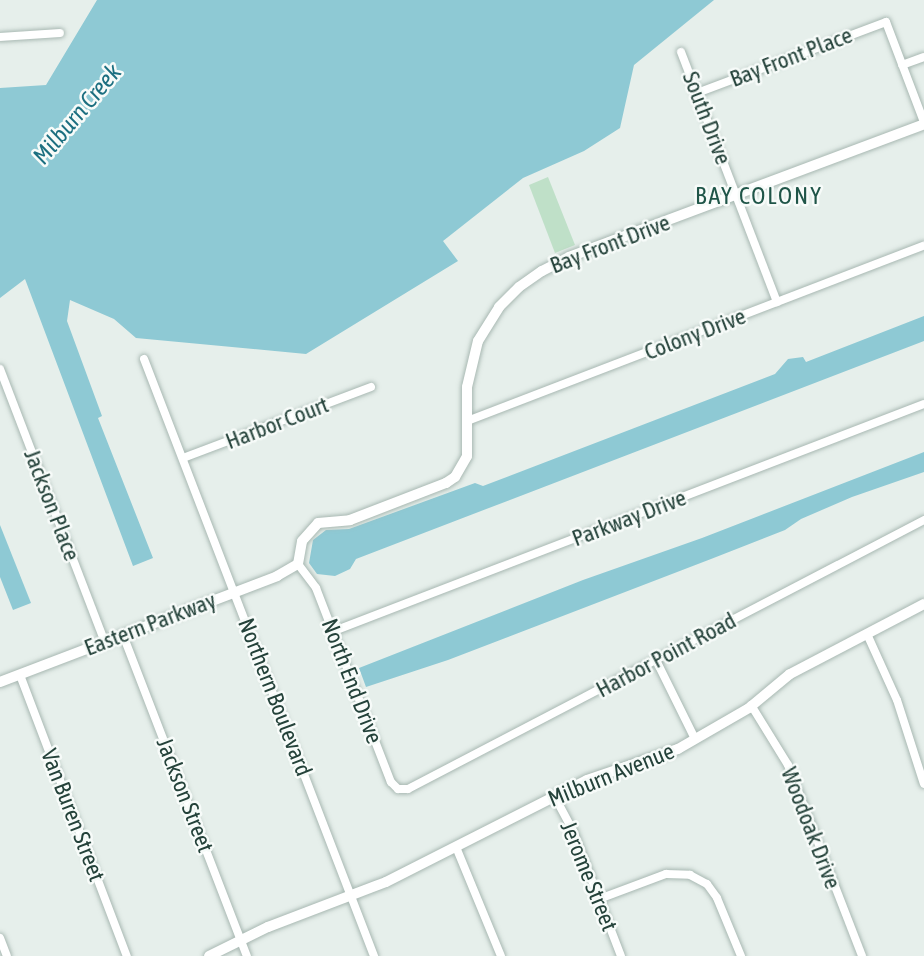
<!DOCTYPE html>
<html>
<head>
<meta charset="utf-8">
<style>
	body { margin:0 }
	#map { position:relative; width:924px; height:956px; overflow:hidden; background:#e6efeb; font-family:"Asap Condensed",sans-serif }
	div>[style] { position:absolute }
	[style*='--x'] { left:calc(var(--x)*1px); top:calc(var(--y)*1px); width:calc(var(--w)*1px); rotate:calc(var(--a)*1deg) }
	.green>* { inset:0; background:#bfe0c8 }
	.water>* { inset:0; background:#8ec9d4 }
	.roads { filter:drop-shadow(0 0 2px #a8b8b2) drop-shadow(0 0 2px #a8b8b2) }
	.minor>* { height:8px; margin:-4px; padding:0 4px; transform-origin:4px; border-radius:4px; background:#fff }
	.tertiary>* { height:10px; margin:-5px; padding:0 5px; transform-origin:5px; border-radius:5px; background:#fff }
	.secondary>* { height:10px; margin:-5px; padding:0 5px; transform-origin:5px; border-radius:5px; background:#fff }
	span { translate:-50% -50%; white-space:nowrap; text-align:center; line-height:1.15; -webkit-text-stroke:5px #f7fbf9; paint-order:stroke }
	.street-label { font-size:23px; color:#24423a }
	.water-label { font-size:24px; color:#1c6f80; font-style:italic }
	.neighbourhood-label { font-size:24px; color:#1f5548; letter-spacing:2px }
</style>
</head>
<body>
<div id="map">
	<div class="green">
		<div style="clip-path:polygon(548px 177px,575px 245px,555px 253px,529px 185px)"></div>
	</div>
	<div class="water">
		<div style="clip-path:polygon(97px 0,714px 0,634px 65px,620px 128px,584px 151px,523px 178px,443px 241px,458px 261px,306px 354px,136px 338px,114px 319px,70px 300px,67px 321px,102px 416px,98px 418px,153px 558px,133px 566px,25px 279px,0 298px,0 88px,46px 85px)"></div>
		<div style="clip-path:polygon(924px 316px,924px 341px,356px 559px,350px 569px,335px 576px,317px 574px,309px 563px,313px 540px,326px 530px,349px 529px,475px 483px,483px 486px,775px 374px,788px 359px,803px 357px,806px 362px)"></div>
		<div style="clip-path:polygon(924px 452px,924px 472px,852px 497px,801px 519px,785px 530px,711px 559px,448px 660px,366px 687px,359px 668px,583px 580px,702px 538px)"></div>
		<div style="clip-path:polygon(0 525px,31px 603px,13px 610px,0 577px)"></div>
	</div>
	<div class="roads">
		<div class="minor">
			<div style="--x:0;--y:37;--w:60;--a:-3.8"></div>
			<div style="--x:681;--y:52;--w:268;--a:69"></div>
			<div style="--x:902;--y:65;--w:23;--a:-20"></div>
			<div style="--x:697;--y:93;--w:202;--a:-20.6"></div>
			<div style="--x:886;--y:22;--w:107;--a:69.2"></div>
			<div style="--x:144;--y:359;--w:640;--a:68.93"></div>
			<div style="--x:0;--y:369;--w:292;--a:69"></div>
			<div style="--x:467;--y:421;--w:489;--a:-21"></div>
			<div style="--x:183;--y:458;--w:201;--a:-20.7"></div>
			<div style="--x:298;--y:564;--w:30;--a:53"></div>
			<div style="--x:316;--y:588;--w:208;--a:68.9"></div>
			<div style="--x:391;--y:782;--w:10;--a:45"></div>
			<div style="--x:398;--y:789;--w:10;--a:0"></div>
			<div style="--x:408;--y:789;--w:582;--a:-27.53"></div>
			<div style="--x:334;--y:631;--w:632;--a:-21.04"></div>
			<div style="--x:867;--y:634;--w:72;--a:65.6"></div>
			<div style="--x:897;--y:700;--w:88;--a:72.2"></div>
			<div style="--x:123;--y:635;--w:344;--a:68.9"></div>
			<div style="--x:656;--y:660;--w:88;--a:63.7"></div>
			<div style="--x:20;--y:675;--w:301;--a:69.2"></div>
			<div style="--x:751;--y:705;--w:70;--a:58.3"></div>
			<div style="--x:788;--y:765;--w:205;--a:68.8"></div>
			<div style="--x:555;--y:797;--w:38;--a:62"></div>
			<div style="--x:573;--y:831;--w:134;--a:69"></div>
			<div style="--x:456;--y:847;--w:118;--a:67.6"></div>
			<div style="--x:599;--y:899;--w:72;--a:-20.5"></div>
			<div style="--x:666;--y:874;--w:24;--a:2"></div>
			<div style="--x:690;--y:875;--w:19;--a:28"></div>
			<div style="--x:707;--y:884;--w:17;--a:54"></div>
			<div style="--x:717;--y:898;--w:63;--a:67.5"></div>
			<div style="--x:0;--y:938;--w:19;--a:69"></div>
		</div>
		<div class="tertiary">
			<div style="--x:0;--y:682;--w:297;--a:-20.9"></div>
			<div style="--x:277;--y:576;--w:24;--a:-30"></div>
			<div style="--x:298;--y:564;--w:23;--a:-80"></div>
			<div style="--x:302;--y:541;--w:24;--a:-48"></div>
			<div style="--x:318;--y:523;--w:32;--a:-5"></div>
			<div style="--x:350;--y:520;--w:103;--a:-21.1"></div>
			<div style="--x:446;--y:483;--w:11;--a:-34"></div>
			<div style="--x:455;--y:477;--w:24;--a:-60"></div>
			<div style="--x:467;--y:456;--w:69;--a:-90"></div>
			<div style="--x:467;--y:387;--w:47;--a:-76.6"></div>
			<div style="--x:478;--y:341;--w:40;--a:-58"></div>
			<div style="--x:499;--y:307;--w:28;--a:-45"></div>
			<div style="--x:519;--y:287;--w:28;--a:-35"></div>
			<div style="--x:542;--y:271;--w:30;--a:-27"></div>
			<div style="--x:569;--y:257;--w:379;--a:-20.5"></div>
		</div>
		<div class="secondary">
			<div style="--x:209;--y:956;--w:66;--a:-26.2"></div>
			<div style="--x:268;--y:927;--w:126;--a:-20.9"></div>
			<div style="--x:386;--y:882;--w:225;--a:-26.9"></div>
			<div style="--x:587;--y:780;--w:96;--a:-18.8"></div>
			<div style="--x:678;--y:749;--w:82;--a:-30"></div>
			<div style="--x:749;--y:708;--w:53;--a:-39.7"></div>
			<div style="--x:790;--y:674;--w:151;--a:-27.6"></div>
		</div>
	</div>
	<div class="street-label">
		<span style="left:791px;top:57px;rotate:-21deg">Bay Front Place</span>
		<span style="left:707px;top:118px;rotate:69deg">South Drive</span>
		<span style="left:610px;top:244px;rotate:-21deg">Bay Front Drive</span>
		<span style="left:695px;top:334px;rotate:-21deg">Colony Drive</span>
		<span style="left:277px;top:423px;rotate:-21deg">Harbor Court</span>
		<span style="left:52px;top:505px;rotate:69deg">Jackson Place</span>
		<span style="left:629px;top:518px;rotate:-21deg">Parkway Drive</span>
		<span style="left:150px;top:624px;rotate:-21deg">Eastern Parkway</span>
		<span style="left:666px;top:655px;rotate:-28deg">Harbor Point Road</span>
		<span style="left:352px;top:681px;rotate:69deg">North End Drive</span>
		<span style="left:275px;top:697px;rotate:69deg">Northern Boulevard</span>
		<span style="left:611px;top:775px;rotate:-22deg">Milburn Avenue</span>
		<span style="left:185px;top:795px;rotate:69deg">Jackson Street</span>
		<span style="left:73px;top:815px;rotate:69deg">Van Buren Street</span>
		<span style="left:811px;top:828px;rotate:69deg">Woodoak Drive</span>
		<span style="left:589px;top:876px;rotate:68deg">Jerome Street</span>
	</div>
	<div class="water-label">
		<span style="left:77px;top:114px;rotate:-50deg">Milburn Creek</span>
	</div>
	<div class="neighbourhood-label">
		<span style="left:759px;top:196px">BAY COLONY</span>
	</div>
</div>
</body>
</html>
